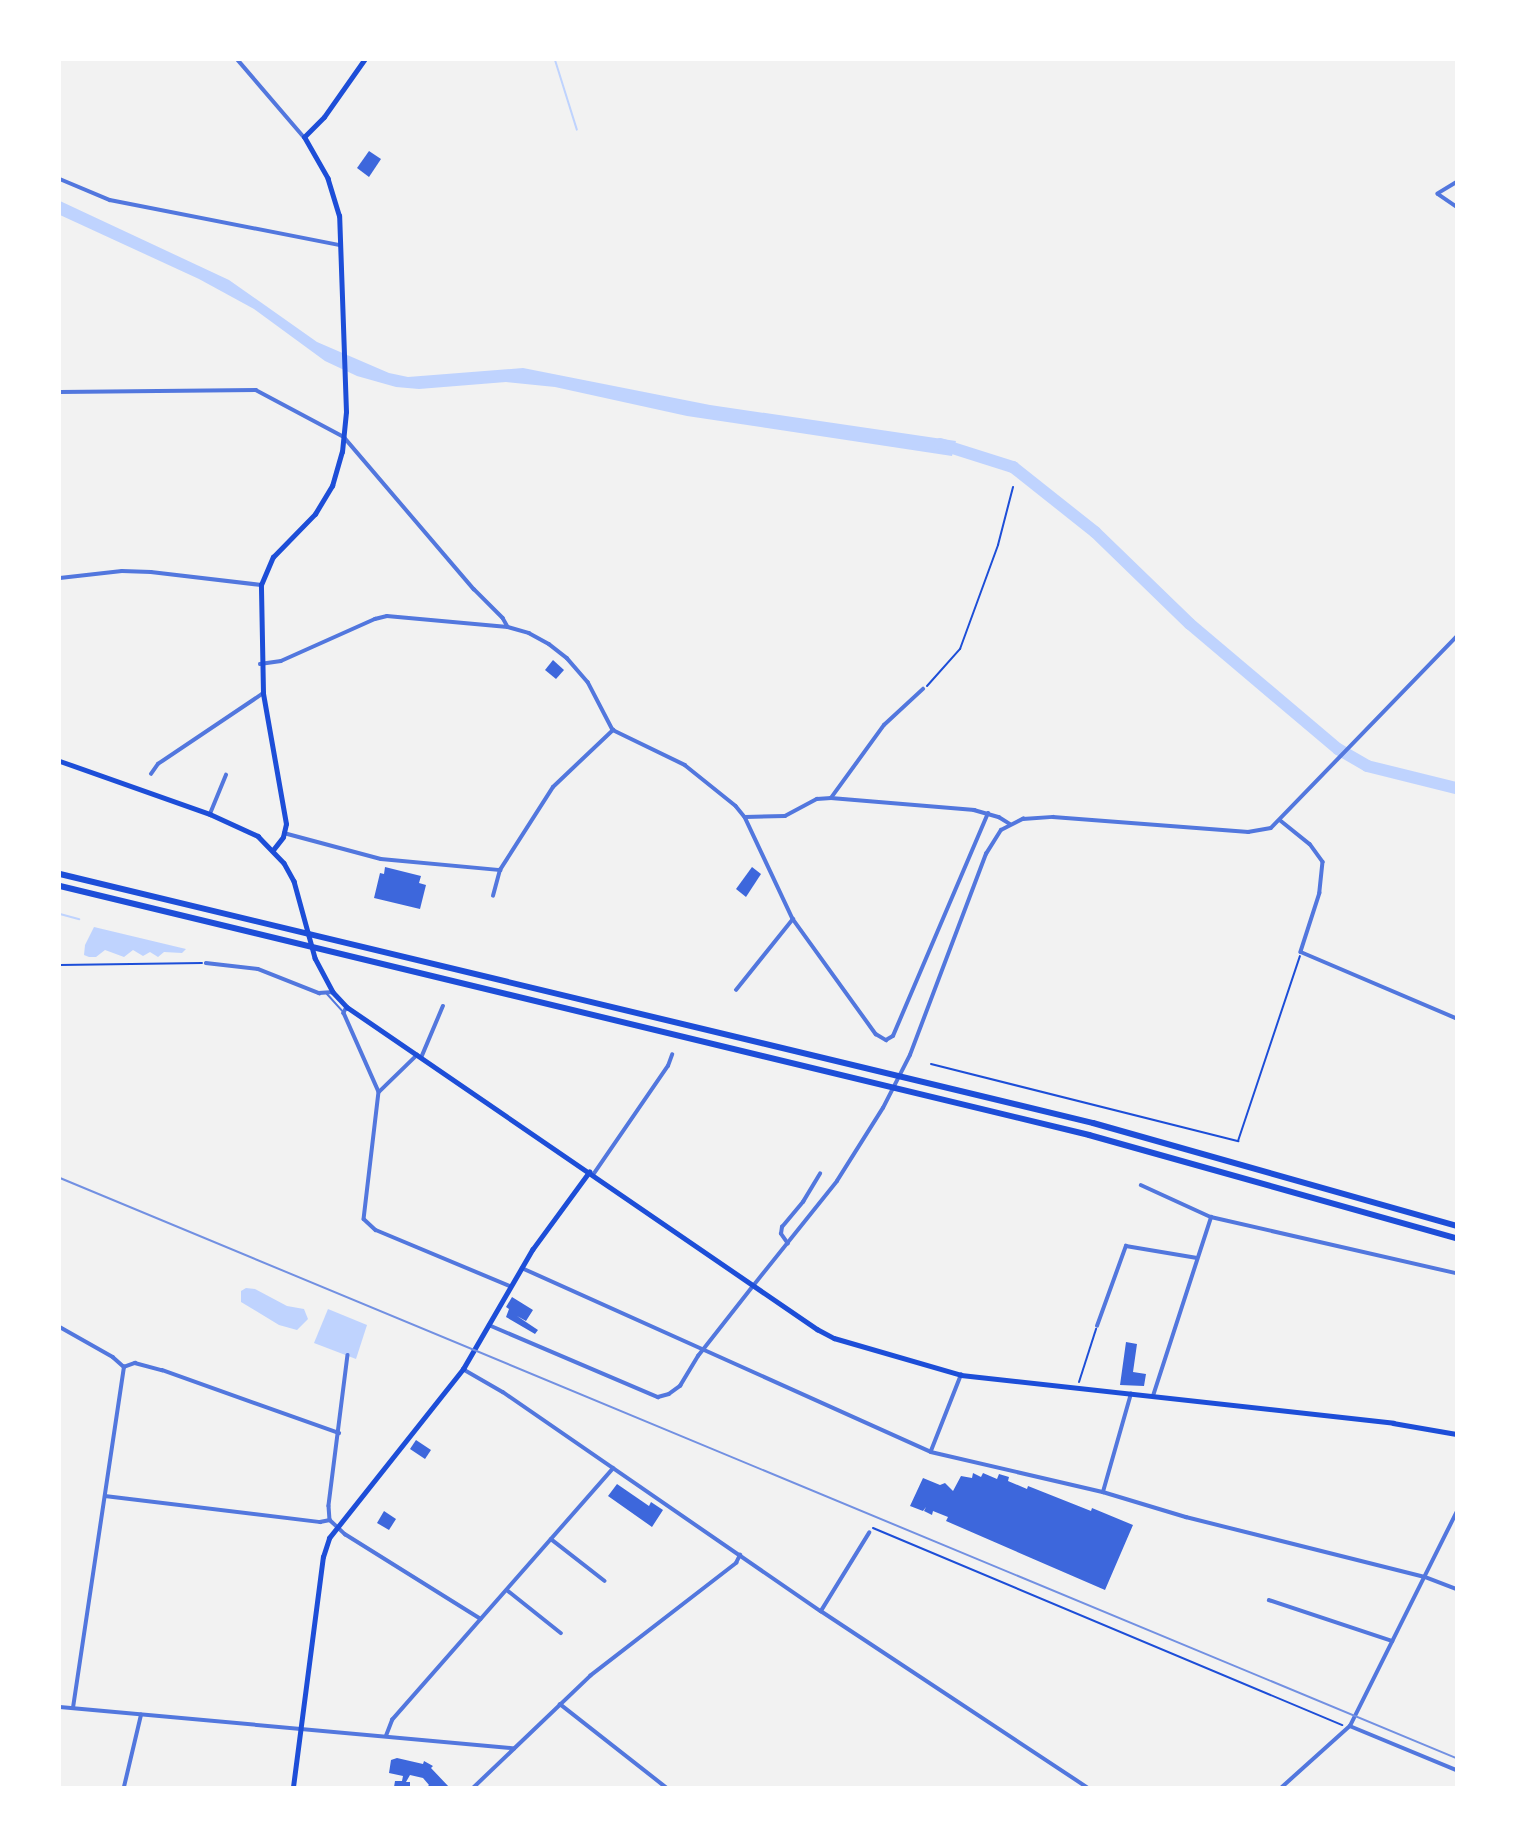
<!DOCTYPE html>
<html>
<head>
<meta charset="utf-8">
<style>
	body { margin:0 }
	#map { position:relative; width:1516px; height:1847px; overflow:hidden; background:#f2f2f2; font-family:"Libre Baskerville",serif }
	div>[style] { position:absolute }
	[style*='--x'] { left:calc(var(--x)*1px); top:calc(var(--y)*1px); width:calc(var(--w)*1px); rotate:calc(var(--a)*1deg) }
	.water>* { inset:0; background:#bfd3fe }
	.stream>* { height:2px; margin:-1px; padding:0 1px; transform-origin:1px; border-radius:1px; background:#bfd3fe }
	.river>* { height:12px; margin:-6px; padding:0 6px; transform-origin:6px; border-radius:6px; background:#bfd3fe }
	.building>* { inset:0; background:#3d67dc }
	.path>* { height:2px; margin:-1px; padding:0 1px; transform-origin:1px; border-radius:1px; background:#1d4ed8 }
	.service>* { height:2px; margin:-1px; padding:0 1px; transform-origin:1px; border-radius:1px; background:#5277de }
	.minor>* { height:3.5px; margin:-1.75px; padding:0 1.75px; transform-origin:1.75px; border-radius:1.75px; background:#5277de }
	.tertiary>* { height:3.5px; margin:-1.75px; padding:0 1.75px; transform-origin:1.75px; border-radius:1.75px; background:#5277de }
	.secondary>* { height:4.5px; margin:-2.25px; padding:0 2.25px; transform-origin:2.25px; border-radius:2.25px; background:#1d4ed8 }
	.motorway>* { height:6px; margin:-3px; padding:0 3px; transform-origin:3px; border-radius:3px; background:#1d4ed8 }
	.rail>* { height:2px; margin:-1px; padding:0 1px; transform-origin:1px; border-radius:1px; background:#7290e2 }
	span { translate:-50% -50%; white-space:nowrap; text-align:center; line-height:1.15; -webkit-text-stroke:5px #fff; paint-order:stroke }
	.frame { position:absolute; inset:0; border:61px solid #fff; pointer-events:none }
</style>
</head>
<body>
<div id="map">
	<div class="water">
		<div style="clip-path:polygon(60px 201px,229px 280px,317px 342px,389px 373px,408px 377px,523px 368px,710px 405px,956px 441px,952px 456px,687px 416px,555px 387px,506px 382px,419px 389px,396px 387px,357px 376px,325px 361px,254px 309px,199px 279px,60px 215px)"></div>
		<div style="clip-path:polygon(94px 927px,186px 949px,182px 953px,164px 952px,158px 957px,150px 952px,143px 956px,133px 950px,124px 957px,105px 950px,96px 957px,89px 957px,84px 955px,85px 945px)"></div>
		<div style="clip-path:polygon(246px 1288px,255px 1289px,287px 1306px,304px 1309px,308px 1319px,297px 1330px,279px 1325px,241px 1302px,241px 1291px)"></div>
		<div style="clip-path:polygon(328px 1309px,367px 1325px,356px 1359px,314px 1343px)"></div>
	</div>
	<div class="stream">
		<div style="--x:555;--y:60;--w:73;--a:72.6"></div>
		<div style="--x:60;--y:914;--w:20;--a:15"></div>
	</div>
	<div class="river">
		<div style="--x:940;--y:444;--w:77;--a:17.5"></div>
		<div style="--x:1013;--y:467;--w:105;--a:38.4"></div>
		<div style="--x:1095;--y:532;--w:132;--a:44.1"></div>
		<div style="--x:1190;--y:624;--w:194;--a:40.2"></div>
		<div style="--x:1338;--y:749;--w:34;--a:30"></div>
		<div style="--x:1367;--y:766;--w:92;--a:13.9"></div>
	</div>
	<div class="building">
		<div style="clip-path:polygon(369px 151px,381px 159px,369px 177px,357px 168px)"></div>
		<div style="clip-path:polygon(553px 660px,564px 670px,556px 679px,545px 670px)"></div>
		<div style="clip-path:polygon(385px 867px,421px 876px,419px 883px,426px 885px,420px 909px,374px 898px,380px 873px,384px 874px)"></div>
		<div style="clip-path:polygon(752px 867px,761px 874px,746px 897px,736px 889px)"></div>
		<div style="clip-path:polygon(512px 1297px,533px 1310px,526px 1321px,517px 1316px,538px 1330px,535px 1334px,506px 1317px,509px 1309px,506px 1307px)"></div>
		<div style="clip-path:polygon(1126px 1342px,1137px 1344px,1133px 1372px,1146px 1374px,1144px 1386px,1120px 1385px)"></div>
		<div style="clip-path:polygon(416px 1440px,431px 1450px,425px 1459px,410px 1449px)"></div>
		<div style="clip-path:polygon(973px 1473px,981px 1477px,983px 1473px,997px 1479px,999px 1474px,1009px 1477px,1008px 1481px,1027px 1489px,1028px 1486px,1091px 1511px,1092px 1508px,1133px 1525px,1105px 1590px,946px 1521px,948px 1517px,933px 1511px,932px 1515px,924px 1511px,926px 1507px,923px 1511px,910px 1506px,923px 1478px,940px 1485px,945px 1483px,953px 1491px,961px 1476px,972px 1478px)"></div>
		<div style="clip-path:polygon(617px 1484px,649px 1506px,651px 1502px,663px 1510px,652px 1527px,608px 1496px)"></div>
		<div style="clip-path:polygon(384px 1511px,396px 1519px,389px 1530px,377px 1523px)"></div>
		<div style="clip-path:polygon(397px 1758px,423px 1764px,424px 1761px,433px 1766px,431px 1768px,449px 1787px,427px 1787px,429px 1785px,423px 1778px,410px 1775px,406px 1782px,410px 1782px,410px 1787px,394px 1787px,395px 1781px,402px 1781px,403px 1776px,389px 1773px,391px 1760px)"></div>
	</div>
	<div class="path">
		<div style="--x:927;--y:686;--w:50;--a:-48.3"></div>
		<div style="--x:960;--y:649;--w:111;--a:-69.9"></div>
		<div style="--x:998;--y:545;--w:60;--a:-75.5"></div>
		<div style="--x:60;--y:965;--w:142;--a:-0.8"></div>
		<div style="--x:931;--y:1064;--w:317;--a:14.1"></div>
		<div style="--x:1238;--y:1141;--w:195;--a:-71.5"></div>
		<div style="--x:1079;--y:1382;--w:56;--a:-72.2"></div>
		<div style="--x:873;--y:1528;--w:509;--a:22.78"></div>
	</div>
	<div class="service">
		<div style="--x:327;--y:994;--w:24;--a:48"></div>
	</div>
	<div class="minor">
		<div style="--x:60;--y:179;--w:54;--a:22.8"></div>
		<div style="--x:110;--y:200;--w:234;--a:11.1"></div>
		<div style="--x:1456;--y:183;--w:21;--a:149"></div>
		<div style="--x:1438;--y:194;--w:22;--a:34"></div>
		<div style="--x:60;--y:392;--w:196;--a:-0.6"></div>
		<div style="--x:256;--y:390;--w:100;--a:28.1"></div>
		<div style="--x:344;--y:437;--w:200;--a:49.5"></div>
		<div style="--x:474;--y:589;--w:41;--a:45"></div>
		<div style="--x:503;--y:618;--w:10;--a:61"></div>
		<div style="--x:60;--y:578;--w:62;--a:-6.4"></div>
		<div style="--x:122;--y:571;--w:29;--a:2"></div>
		<div style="--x:151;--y:572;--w:111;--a:6.7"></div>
		<div style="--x:260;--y:664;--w:21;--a:-8"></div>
		<div style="--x:281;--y:661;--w:103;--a:-24.1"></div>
		<div style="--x:375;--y:619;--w:12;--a:-14"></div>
		<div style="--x:387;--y:616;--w:121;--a:5.2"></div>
		<div style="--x:508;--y:627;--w:22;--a:16"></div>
		<div style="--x:529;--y:633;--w:23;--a:29"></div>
		<div style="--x:549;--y:644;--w:23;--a:38"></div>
		<div style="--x:567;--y:658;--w:32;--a:49"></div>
		<div style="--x:588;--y:682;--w:54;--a:62.5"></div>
		<div style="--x:613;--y:730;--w:80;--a:25.9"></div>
		<div style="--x:685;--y:765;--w:65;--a:38.8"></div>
		<div style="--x:736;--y:806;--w:14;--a:51"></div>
		<div style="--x:745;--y:817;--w:113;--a:64.8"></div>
		<div style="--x:793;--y:919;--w:142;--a:54.2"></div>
		<div style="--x:876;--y:1034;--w:12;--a:31"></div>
		<div style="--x:886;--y:1040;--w:8;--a:-30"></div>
		<div style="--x:893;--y:1036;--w:242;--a:-66.9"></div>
		<div style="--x:151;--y:774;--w:12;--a:-55"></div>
		<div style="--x:158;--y:764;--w:125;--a:-33.9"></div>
		<div style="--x:831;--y:798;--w:90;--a:-54"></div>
		<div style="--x:884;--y:725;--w:53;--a:-42.7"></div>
		<div style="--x:210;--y:814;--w:42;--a:-67.7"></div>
		<div style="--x:745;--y:817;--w:40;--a:-1.4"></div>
		<div style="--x:785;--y:816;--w:36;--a:-28"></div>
		<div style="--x:817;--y:799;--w:14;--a:-4"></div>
		<div style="--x:831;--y:798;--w:144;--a:4.8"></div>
		<div style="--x:974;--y:810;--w:26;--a:16"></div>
		<div style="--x:999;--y:817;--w:13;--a:32"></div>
		<div style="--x:1280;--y:820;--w:38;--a:39"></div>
		<div style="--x:1310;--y:844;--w:22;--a:54"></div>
		<div style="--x:1323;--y:862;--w:31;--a:96"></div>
		<div style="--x:1320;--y:893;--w:62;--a:107.9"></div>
		<div style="--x:1301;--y:952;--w:168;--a:23.1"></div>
		<div style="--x:284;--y:833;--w:100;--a:15"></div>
		<div style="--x:381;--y:859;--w:120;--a:5.3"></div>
		<div style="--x:500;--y:870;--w:98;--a:-57.4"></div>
		<div style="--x:553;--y:787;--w:83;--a:-43.5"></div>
		<div style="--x:493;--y:896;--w:27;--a:-75"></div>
		<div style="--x:206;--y:963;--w:52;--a:6.6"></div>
		<div style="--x:258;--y:969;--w:66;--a:21.5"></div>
		<div style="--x:319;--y:993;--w:14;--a:-4"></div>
		<div style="--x:736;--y:990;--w:91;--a:-51.2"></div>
		<div style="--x:347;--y:1007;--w:7;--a:117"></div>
		<div style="--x:344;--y:1013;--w:86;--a:66.1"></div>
		<div style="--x:379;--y:1092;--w:128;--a:96.7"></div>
		<div style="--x:364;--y:1219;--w:16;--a:43"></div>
		<div style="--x:376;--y:1230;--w:145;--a:22.7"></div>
		<div style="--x:421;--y:1058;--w:56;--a:-67.1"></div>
		<div style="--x:379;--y:1092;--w:53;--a:-44.2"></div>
		<div style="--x:593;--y:1175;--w:132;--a:-55.5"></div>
		<div style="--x:668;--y:1066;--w:12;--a:-70"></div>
		<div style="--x:1141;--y:1185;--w:77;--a:24.6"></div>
		<div style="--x:1211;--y:1217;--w:251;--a:12.9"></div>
		<div style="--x:788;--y:1244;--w:12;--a:-125"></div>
		<div style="--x:781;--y:1234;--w:7;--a:-82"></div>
		<div style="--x:782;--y:1227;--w:33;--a:-50"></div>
		<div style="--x:803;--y:1202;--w:33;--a:-59"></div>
		<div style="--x:522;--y:1268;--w:448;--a:24.2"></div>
		<div style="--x:931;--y:1452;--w:177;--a:13.1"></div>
		<div style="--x:1103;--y:1492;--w:87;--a:16.8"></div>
		<div style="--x:1186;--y:1517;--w:246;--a:14.1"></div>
		<div style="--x:1425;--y:1577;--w:33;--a:21"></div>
		<div style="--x:489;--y:1325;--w:184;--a:23.1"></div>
		<div style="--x:658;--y:1397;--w:11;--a:-15"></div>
		<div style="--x:669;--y:1394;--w:14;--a:-36"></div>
		<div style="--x:680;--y:1386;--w:35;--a:-59"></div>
		<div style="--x:698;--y:1356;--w:89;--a:-51.8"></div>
		<div style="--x:1097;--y:1326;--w:85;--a:-70.1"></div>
		<div style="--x:1126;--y:1246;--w:72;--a:9.6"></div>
		<div style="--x:60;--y:1327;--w:61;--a:29.5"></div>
		<div style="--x:113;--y:1357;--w:15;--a:42"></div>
		<div style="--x:348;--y:1355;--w:152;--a:97.2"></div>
		<div style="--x:329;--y:1506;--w:14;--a:86"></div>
		<div style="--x:330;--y:1520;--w:21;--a:43"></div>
		<div style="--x:345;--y:1534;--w:160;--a:32"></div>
		<div style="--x:124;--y:1367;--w:12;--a:-20"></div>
		<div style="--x:135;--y:1363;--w:28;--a:15"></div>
		<div style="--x:162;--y:1370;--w:188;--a:19.6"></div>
		<div style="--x:463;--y:1369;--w:46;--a:29.9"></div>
		<div style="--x:503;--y:1392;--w:386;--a:34.6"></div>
		<div style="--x:821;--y:1611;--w:319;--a:33.5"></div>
		<div style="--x:1153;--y:1396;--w:188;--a:-72"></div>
		<div style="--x:931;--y:1451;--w:82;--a:-68.5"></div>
		<div style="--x:1103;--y:1492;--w:102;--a:-74.1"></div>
		<div style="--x:105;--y:1496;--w:217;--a:6.9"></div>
		<div style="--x:320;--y:1522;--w:10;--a:-11"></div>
		<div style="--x:551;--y:1539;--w:68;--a:37.9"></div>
		<div style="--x:507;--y:1590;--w:69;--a:38.5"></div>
		<div style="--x:1269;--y:1600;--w:130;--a:18.4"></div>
		<div style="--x:821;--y:1611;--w:92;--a:-58.4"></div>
		<div style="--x:560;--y:1704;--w:135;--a:38.1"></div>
		<div style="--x:60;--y:1707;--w:456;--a:5.2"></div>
		<div style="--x:73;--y:1708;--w:345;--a:-81.5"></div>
		<div style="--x:1350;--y:1726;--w:115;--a:22.5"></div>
		<div style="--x:386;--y:1736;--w:17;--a:-69"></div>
		<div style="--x:392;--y:1720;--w:335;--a:-48.7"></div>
		<div style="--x:124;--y:1787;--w:74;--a:-76.7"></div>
		<div style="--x:474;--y:1787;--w:161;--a:-43.7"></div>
		<div style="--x:590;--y:1676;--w:185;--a:-37.7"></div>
		<div style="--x:736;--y:1563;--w:9;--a:-63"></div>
		<div style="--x:1282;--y:1787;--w:91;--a:-41.9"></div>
		<div style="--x:1350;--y:1726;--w:238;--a:-63.5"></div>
	</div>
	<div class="tertiary">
		<div style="--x:238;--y:60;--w:101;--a:49.4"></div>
		<div style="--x:753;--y:1286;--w:134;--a:-51.3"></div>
		<div style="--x:837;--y:1181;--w:86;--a:-57.8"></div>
		<div style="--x:883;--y:1108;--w:59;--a:-63"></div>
		<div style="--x:910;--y:1055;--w:215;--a:-69.3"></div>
		<div style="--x:986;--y:854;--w:28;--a:-58"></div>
		<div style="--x:1001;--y:830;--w:25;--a:-27"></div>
		<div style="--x:1023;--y:819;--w:30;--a:-4"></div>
		<div style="--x:1053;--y:817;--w:196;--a:4.4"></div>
		<div style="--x:1248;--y:832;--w:23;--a:-10"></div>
		<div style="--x:1271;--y:828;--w:266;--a:-45.9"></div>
	</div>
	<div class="secondary">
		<div style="--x:60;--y:761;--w:159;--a:19.5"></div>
		<div style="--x:210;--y:814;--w:53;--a:24.6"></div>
		<div style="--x:258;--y:836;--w:37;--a:46"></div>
		<div style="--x:284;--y:863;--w:21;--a:61"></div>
		<div style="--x:294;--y:881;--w:80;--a:74.7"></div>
		<div style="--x:315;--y:958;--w:38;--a:62"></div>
		<div style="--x:333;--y:992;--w:21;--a:47"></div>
		<div style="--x:347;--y:1007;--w:570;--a:34.42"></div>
		<div style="--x:817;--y:1329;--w:19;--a:28"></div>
		<div style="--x:834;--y:1338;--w:132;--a:16.2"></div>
		<div style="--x:961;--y:1375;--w:435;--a:6.3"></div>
		<div style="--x:1393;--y:1423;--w:64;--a:9.9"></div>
		<div style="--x:273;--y:850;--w:16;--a:-52"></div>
		<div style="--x:283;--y:837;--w:13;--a:-77"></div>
		<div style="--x:286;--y:824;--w:133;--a:-100"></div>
		<div style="--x:263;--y:693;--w:108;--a:-91.1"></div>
		<div style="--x:261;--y:585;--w:30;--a:-67"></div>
		<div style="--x:273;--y:557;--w:60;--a:-45.7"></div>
		<div style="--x:315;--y:514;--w:33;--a:-59"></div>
		<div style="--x:332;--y:486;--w:35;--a:-74"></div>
		<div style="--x:342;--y:452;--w:40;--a:-84.3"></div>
		<div style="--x:346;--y:412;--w:196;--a:-92"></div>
		<div style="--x:339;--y:216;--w:39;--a:-107"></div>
		<div style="--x:328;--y:179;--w:48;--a:-119.7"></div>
		<div style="--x:304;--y:137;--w:28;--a:-45"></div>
		<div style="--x:324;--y:117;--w:70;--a:-54.9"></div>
		<div style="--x:293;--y:1787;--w:232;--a:-82.6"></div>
		<div style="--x:323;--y:1557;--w:20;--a:-72"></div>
		<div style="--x:329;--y:1538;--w:216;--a:-51.6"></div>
		<div style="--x:463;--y:1369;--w:138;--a:-59.9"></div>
		<div style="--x:532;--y:1250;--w:97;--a:-53.8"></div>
	</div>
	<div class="motorway">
		<div style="--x:60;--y:874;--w:1063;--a:13.55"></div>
		<div style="--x:1093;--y:1123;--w:377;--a:15.8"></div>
		<div style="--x:60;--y:886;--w:1059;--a:13.6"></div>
		<div style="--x:1089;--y:1135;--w:381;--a:15.7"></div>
	</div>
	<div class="rail">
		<div style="--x:60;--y:1178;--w:1512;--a:22.56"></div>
	</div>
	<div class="frame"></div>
</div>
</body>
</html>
